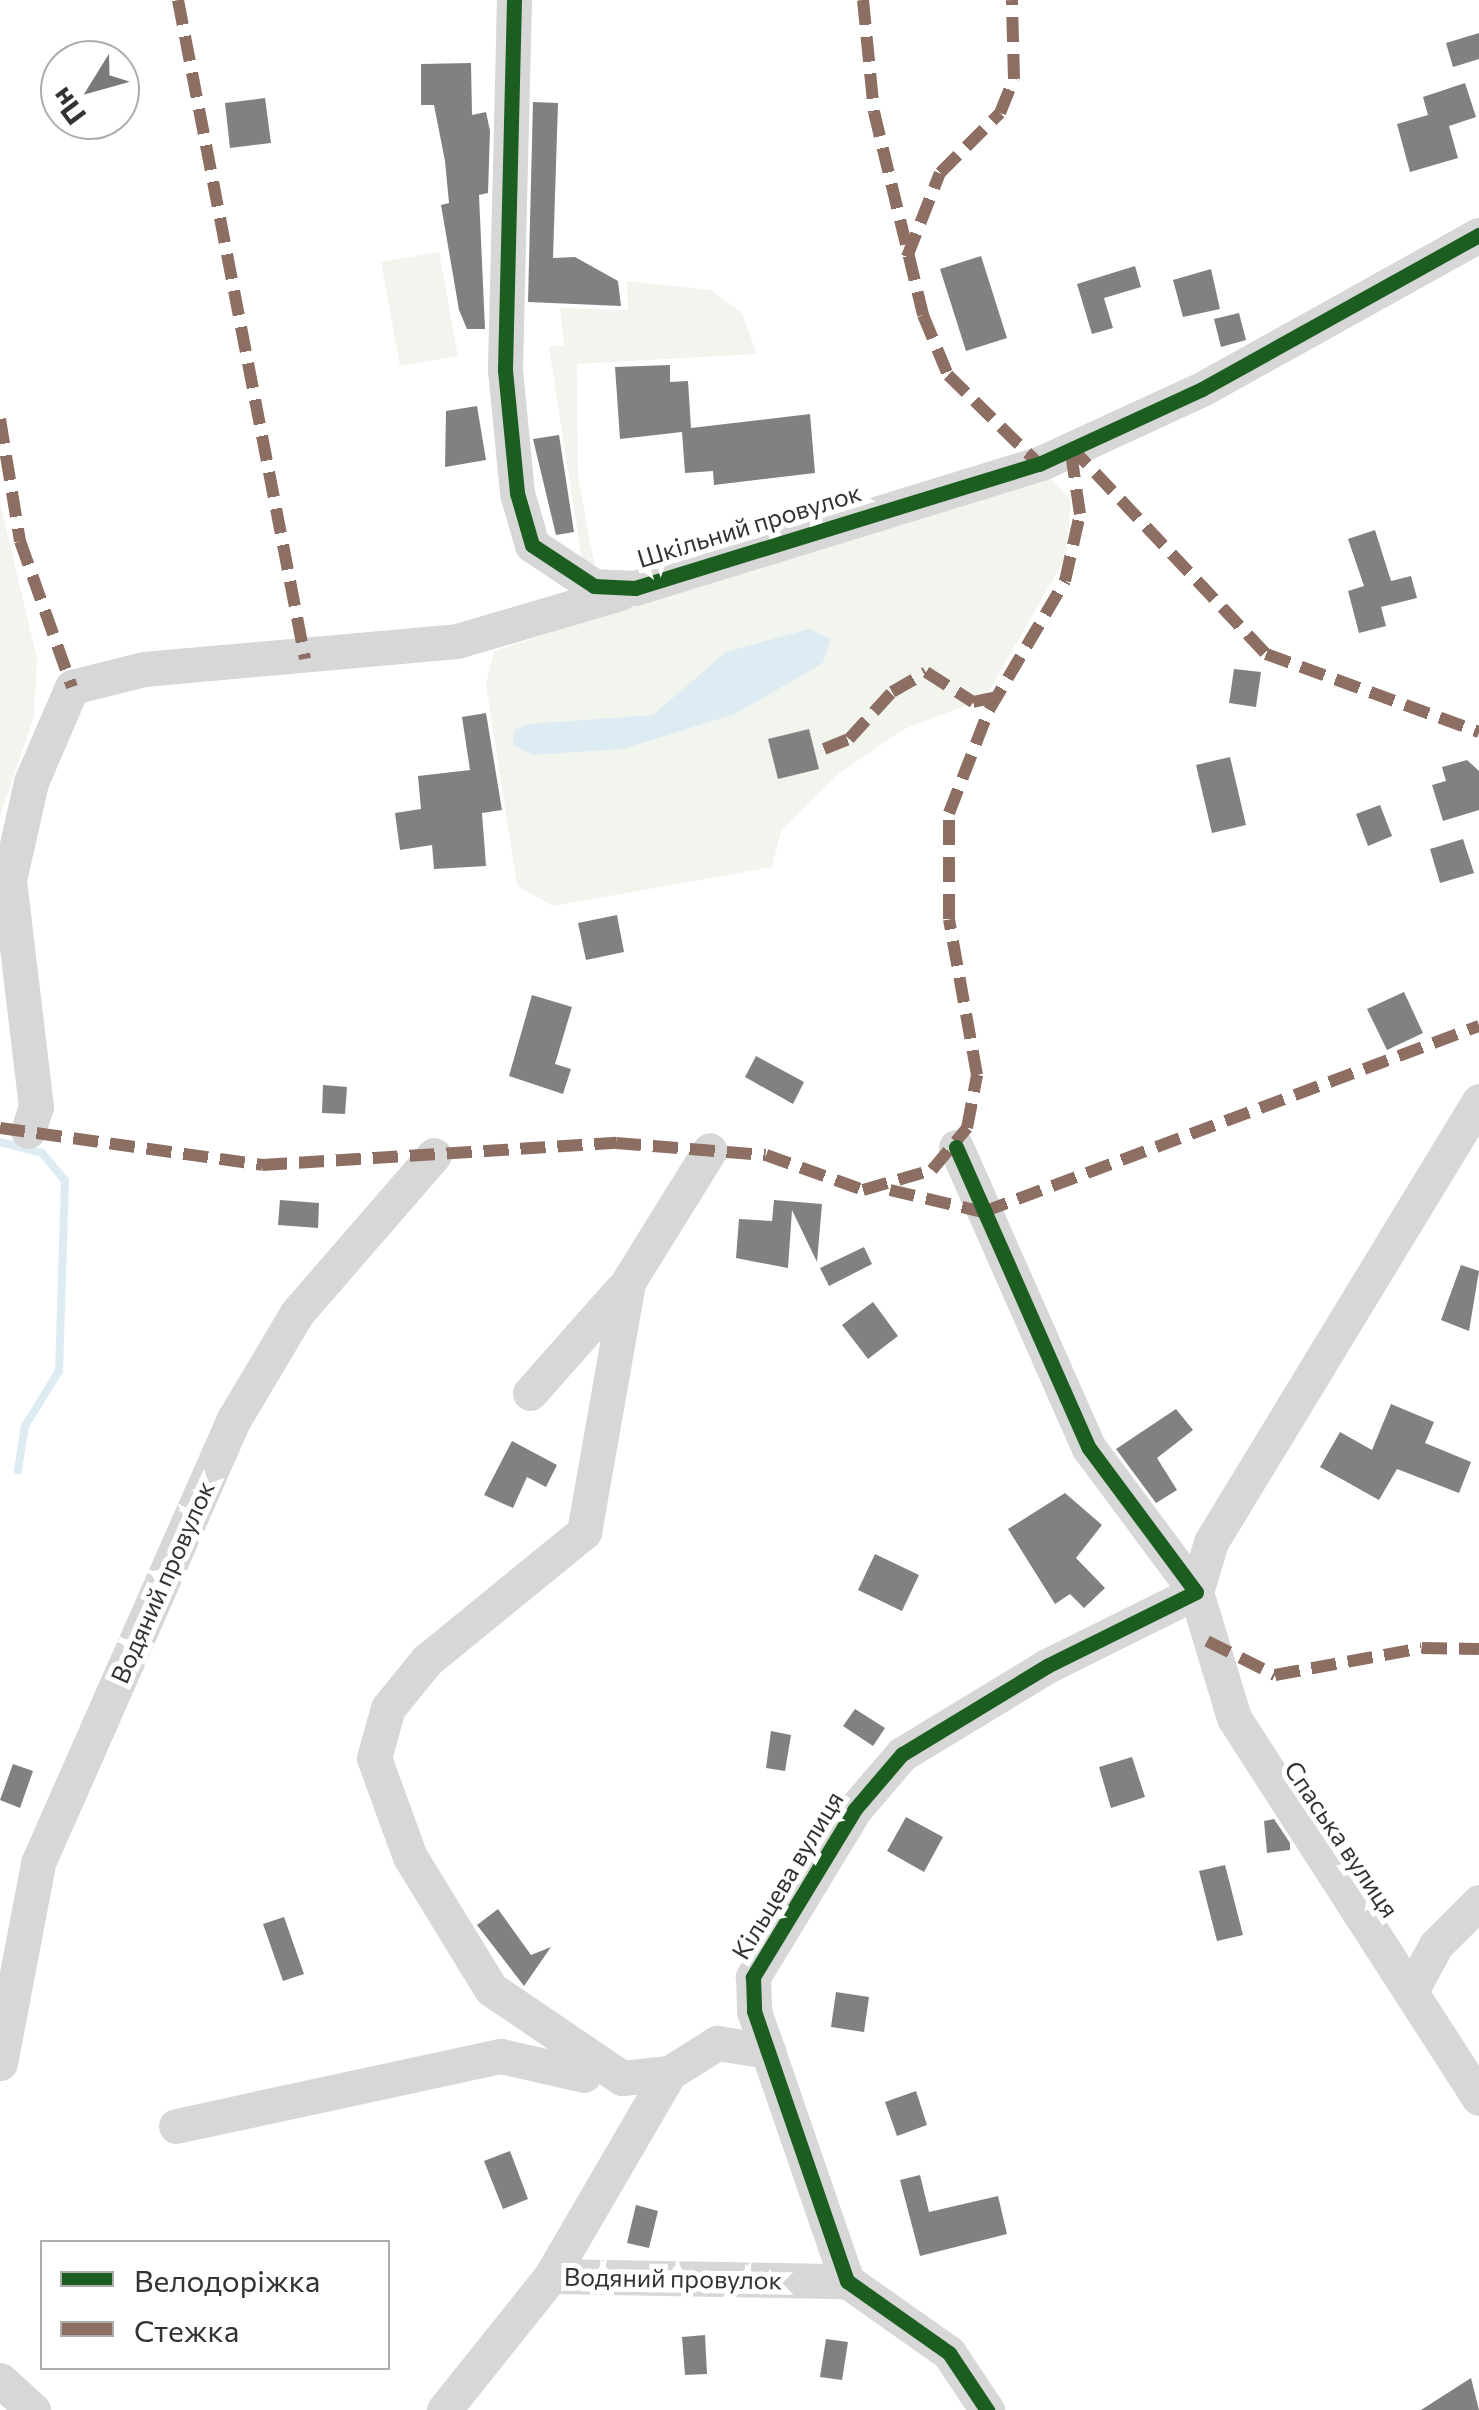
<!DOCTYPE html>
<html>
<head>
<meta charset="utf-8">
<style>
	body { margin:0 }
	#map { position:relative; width:1479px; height:2410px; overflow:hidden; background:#fff; font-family:Commissioner,sans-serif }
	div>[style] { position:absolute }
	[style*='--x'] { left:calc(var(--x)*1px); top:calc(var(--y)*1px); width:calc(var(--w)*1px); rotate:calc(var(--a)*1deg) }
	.green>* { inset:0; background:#f1f5ed }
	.water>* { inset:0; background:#ddebf3 }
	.stream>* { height:8px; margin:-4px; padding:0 4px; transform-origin:4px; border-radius:4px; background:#ddebf3 }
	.building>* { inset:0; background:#818181 }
	.minor>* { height:35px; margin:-17.5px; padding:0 17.5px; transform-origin:17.5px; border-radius:17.5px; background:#d7d7d7 }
	.quiet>* { height:12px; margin-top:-6px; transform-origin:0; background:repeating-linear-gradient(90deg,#8d6e63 0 25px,transparent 0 37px) }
	.cycleway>* { height:15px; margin:-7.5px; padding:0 7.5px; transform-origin:7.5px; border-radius:7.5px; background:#1b5e20 }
	span { translate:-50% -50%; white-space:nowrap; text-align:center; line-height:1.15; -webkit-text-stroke:10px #fff; paint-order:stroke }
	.street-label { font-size:25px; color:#333 }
	.legend { position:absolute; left:40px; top:2240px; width:350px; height:130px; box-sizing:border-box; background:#fff; border:2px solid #adadad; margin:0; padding:12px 18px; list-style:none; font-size:30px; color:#333 }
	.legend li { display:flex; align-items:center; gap:20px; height:50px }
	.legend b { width:50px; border:2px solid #adadad }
	.north { position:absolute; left:40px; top:40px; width:100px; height:100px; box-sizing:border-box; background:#fff; border:2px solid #adadad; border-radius:50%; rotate:233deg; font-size:28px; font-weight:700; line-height:40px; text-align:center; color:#333 }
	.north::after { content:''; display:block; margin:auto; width:35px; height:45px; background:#7a7a7a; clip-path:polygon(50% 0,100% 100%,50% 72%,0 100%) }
</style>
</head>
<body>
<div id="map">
	<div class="green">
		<div style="clip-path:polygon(439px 252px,458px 356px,400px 366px,381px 262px)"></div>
		<div style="clip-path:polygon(627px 281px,711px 290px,742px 313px,757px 354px,577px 364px,578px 477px,596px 573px,583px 567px,549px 347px,564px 345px,560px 308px,628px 310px)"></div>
		<div style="clip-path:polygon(1047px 474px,1071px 500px,1066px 557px,985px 698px,902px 730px,840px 773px,781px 831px,772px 867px,553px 906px,517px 886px,486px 684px,494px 651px)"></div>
		<div style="clip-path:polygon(0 503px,37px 658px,34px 716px,0 816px)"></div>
	</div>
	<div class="water">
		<div style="clip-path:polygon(809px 629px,831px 639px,823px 663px,735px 714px,623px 749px,533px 755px,513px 745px,514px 730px,530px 724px,653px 715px,726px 652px)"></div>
	</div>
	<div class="stream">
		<div style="--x:0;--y:1142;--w:43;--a:14.7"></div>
		<div style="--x:42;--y:1153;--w:35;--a:50"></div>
		<div style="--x:65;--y:1180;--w:191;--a:91.8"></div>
		<div style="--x:59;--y:1371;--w:65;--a:121.7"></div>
		<div style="--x:25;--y:1426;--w:45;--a:99"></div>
	</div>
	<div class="building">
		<div style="clip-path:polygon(1479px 33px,1479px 59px,1453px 67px,1446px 43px)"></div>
		<div style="clip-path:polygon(471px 63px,472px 115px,486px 112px,490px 131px,488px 193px,479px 195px,485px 329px,467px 329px,459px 310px,441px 205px,449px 203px,445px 161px,434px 105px,421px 105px,421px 64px)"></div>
		<div style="clip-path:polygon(1465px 83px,1476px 117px,1449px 126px,1458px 158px,1410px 172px,1397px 124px,1428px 115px,1423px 97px)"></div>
		<div style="clip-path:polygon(265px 98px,271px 143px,230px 148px,225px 103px)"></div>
		<div style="clip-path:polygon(533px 102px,558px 103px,553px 258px,575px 257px,618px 281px,621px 306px,528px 302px)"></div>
		<div style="clip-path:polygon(981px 256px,1007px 338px,966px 351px,940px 269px)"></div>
		<div style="clip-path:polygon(1135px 266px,1141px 287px,1104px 298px,1113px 328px,1092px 334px,1077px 284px)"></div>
		<div style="clip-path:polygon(1211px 269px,1220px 309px,1183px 317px,1173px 280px)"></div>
		<div style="clip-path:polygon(1239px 313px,1246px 340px,1221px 347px,1214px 319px)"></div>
		<div style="clip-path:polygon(670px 365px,670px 382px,688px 381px,691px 428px,810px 414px,815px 473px,714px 485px,713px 471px,685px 473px,682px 432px,620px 439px,615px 367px)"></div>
		<div style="clip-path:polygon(477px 406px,486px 460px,445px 467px,446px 411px)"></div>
		<div style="clip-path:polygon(559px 435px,574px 532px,556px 535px,533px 439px)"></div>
		<div style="clip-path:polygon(1375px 530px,1391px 581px,1411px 576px,1417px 598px,1381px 607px,1386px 626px,1359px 633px,1348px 591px,1364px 586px,1348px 539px)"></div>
		<div style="clip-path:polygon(1234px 669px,1261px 672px,1256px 707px,1229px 703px)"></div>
		<div style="clip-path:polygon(486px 713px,502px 810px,482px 813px,486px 866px,434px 869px,432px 845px,400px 850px,395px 813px,421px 809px,418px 776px,470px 770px,462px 717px)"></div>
		<div style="clip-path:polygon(809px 729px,819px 769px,778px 779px,768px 739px)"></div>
		<div style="clip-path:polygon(1230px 757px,1246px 825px,1212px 833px,1196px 765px)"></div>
		<div style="clip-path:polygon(1467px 760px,1479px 771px,1479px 810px,1443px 821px,1432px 785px,1446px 781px,1442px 767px)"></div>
		<div style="clip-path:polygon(1380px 805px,1392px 836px,1368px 846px,1356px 814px)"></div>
		<div style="clip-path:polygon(1463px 839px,1474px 873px,1440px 883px,1430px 849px)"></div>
		<div style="clip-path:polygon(617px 915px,624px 952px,586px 960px,578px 923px)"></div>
		<div style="clip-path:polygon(1404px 992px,1423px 1033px,1387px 1050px,1367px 1009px)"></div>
		<div style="clip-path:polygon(532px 995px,572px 1007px,555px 1064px,571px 1069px,563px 1094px,509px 1076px)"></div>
		<div style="clip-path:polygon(756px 1056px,804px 1082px,793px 1104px,745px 1077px)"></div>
		<div style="clip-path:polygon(323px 1085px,347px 1087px,345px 1114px,322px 1113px)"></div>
		<div style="clip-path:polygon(280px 1200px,319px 1203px,318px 1228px,278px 1225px)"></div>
		<div style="clip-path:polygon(774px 1200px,822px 1204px,817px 1262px,792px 1210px,788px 1268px,736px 1258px,739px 1219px,772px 1221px)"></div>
		<div style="clip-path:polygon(864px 1247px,872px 1264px,829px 1286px,820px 1268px)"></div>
		<div style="clip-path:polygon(1461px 1265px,1479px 1271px,1469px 1331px,1441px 1320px)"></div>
		<div style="clip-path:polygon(873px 1302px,898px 1336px,868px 1359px,842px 1325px)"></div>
		<div style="clip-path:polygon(1391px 1404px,1434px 1422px,1425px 1443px,1471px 1462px,1459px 1493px,1397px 1469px,1379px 1500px,1320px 1467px,1340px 1432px,1372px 1450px)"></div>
		<div style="clip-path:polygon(1176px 1409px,1193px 1430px,1157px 1458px,1177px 1490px,1156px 1503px,1116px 1449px)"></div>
		<div style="clip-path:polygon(512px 1441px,557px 1465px,546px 1487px,527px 1477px,513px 1508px,484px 1495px)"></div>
		<div style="clip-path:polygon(1065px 1493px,1102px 1525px,1076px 1558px,1105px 1588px,1084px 1608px,1070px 1594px,1055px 1604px,1008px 1529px)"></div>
		<div style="clip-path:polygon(875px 1554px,919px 1575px,902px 1611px,858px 1590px)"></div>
		<div style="clip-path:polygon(855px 1709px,885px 1728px,873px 1746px,843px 1726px)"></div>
		<div style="clip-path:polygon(771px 1731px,791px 1735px,785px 1771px,766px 1768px)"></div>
		<div style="clip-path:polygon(1132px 1757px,1145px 1797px,1111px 1808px,1099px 1767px)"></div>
		<div style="clip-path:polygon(13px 1764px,33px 1771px,20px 1808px,0 1800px)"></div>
		<div style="clip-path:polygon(906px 1817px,943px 1837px,924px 1872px,887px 1851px)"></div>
		<div style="clip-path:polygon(1274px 1819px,1290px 1843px,1290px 1850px,1267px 1853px,1264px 1821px)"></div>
		<div style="clip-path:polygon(1225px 1865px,1243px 1935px,1217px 1941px,1199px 1871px)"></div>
		<div style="clip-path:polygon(498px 1909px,531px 1955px,551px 1947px,524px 1986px,477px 1925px)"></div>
		<div style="clip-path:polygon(284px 1917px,304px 1974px,283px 1981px,263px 1924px)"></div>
		<div style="clip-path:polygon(836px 1992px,869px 1997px,864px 2032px,831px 2027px)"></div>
		<div style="clip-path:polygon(916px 2091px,927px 2125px,897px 2136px,885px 2102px)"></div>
		<div style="clip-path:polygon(510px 2151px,528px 2199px,503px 2209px,484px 2161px)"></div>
		<div style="clip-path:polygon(920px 2175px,929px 2212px,998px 2196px,1007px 2234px,920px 2256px,900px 2180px)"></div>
		<div style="clip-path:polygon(636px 2205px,658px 2211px,649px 2248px,627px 2243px)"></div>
		<div style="clip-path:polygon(705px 2335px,707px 2374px,685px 2375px,682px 2337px)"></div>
		<div style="clip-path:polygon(826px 2339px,848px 2342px,842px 2380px,820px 2377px)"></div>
		<div style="clip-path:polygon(1471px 2378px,1479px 2410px,1421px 2410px)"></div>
	</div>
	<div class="minor">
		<div style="--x:514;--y:0;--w:370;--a:91.4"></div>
		<div style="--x:505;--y:370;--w:124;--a:84.4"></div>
		<div style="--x:517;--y:493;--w:54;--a:73.9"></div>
		<div style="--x:532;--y:545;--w:74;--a:33.5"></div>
		<div style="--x:594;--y:586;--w:41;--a:2.8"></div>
		<div style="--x:635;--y:588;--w:423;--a:-17.1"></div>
		<div style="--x:1039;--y:464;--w:179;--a:-24.7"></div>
		<div style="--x:1202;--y:389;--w:317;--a:-29.1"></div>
		<div style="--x:1479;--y:1101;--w:516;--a:121.29"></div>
		<div style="--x:1211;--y:1542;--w:52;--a:106.7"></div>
		<div style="--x:1196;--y:1592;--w:132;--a:73.2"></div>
		<div style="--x:1234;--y:1718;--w:452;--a:57.2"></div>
		<div style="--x:28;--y:1131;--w:25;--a:-72"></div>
		<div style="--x:36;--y:1107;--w:229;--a:-96.8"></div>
		<div style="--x:9;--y:880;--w:100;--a:-77.3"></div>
		<div style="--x:31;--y:782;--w:103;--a:-66.7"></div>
		<div style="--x:72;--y:687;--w:74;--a:-14"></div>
		<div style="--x:144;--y:669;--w:314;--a:-5.1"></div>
		<div style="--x:457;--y:641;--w:170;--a:-16.4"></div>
		<div style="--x:956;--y:1147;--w:329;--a:66.2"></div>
		<div style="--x:1089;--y:1448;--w:179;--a:53.4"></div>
		<div style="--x:1196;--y:1592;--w:166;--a:153.6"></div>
		<div style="--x:1047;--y:1666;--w:170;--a:148.7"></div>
		<div style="--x:902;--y:1754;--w:72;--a:130.5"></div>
		<div style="--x:855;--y:1809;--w:197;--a:121.3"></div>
		<div style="--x:753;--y:1977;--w:34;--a:88"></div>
		<div style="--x:754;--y:2011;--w:286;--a:71"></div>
		<div style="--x:847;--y:2281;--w:125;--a:35.2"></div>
		<div style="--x:949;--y:2353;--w:69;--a:56.3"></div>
		<div style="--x:530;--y:1393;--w:137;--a:-48.5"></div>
		<div style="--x:1412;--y:1989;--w:50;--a:-61.4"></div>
		<div style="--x:1436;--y:1945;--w:61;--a:-45"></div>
		<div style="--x:0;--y:2063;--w:204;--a:-79.2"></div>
		<div style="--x:38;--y:1863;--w:485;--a:-66.2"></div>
		<div style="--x:234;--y:1419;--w:123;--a:-59.3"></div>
		<div style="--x:297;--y:1313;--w:209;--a:-49.1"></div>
		<div style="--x:669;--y:2073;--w:47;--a:173.9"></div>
		<div style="--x:622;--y:2078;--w:158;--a:-145.8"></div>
		<div style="--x:491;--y:1989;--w:155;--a:-121.5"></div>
		<div style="--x:410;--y:1857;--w:105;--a:-110"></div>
		<div style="--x:374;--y:1758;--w:52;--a:-74.4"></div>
		<div style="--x:388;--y:1708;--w:62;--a:-50.9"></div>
		<div style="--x:427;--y:1660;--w:203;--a:-39.2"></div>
		<div style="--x:584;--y:1532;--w:254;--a:-80"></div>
		<div style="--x:628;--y:1282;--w:155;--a:-58.2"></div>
		<div style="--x:176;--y:2126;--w:332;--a:-12.2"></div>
		<div style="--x:501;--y:2056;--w:85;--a:12.9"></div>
		<div style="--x:551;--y:2276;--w:235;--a:-59.8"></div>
		<div style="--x:669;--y:2073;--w:57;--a:-32"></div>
		<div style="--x:717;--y:2043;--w:52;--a:8.9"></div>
		<div style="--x:0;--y:2380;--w:45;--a:42.3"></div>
		<div style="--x:444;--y:2410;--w:171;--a:-51.4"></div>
		<div style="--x:551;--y:2276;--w:296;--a:1"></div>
	</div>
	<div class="quiet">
		<div style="--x:178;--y:0;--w:671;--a:79.09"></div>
		<div style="--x:863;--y:0;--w:113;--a:84.4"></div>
		<div style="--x:874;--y:112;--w:209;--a:76.4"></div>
		<div style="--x:923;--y:315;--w:65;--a:67.4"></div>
		<div style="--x:948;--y:375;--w:127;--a:44.4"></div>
		<div style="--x:907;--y:257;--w:90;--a:-68.6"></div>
		<div style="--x:940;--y:173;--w:85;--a:-45"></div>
		<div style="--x:1000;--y:113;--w:37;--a:-68"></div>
		<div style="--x:1014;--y:79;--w:79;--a:-91.5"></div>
		<div style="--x:0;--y:419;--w:124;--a:80.7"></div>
		<div style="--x:20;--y:541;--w:155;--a:70.4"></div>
		<div style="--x:824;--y:749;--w:27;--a:-22"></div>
		<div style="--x:849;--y:739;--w:64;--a:-47.5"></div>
		<div style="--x:892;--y:692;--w:39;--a:-30"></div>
		<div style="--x:926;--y:672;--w:56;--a:32.6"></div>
		<div style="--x:973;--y:702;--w:24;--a:-12"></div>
		<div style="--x:0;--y:1128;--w:265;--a:8"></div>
		<div style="--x:262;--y:1165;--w:355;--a:-3.6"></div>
		<div style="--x:616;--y:1143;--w:150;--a:4.6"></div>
		<div style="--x:766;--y:1155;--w:103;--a:19.8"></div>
		<div style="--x:863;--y:1190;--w:72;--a:-16.2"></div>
		<div style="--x:932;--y:1170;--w:55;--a:-50.2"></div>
		<div style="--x:967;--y:1128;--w:54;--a:-79.3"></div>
		<div style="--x:977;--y:1075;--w:158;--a:-100.2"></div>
		<div style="--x:949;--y:919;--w:106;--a:-90"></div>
		<div style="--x:949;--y:813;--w:110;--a:-68.8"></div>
		<div style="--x:989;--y:710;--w:150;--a:-59.5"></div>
		<div style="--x:1065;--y:581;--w:69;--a:-77.4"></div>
		<div style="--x:1080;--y:514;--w:69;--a:-98.4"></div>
		<div style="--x:1070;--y:446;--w:286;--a:46.7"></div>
		<div style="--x:1266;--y:654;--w:227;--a:20.1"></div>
		<div style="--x:890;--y:1190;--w:96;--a:13.3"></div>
		<div style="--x:983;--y:1212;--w:530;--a:-20.56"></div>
		<div style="--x:1207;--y:1641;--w:76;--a:26.6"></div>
		<div style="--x:1275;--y:1675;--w:149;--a:-10.4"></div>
		<div style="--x:1422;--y:1648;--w:57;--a:1"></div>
	</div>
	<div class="cycleway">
		<div style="--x:514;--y:0;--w:370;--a:91.4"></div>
		<div style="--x:505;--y:370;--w:124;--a:84.4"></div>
		<div style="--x:517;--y:493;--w:54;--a:73.9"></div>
		<div style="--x:532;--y:545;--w:74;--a:33.5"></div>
		<div style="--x:594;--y:586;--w:41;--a:2.8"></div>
		<div style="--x:635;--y:588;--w:423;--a:-17.1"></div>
		<div style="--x:1039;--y:464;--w:179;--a:-24.7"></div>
		<div style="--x:1202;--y:389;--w:317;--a:-29.1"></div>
		<div style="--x:956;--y:1147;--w:329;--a:66.2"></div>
		<div style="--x:1089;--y:1448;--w:179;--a:53.4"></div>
		<div style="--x:1196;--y:1592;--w:166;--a:153.6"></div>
		<div style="--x:1047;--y:1666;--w:170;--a:148.7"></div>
		<div style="--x:902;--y:1754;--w:72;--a:130.5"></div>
		<div style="--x:855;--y:1809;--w:197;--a:121.3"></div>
		<div style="--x:753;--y:1977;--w:34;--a:88"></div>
		<div style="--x:754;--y:2011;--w:286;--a:71"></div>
		<div style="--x:847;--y:2281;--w:125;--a:35.2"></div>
		<div style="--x:949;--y:2353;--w:69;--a:56.3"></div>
	</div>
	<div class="street-label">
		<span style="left:749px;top:525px;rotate:-17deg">Шкільний провулок</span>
		<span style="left:162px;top:1582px;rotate:-66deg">Водяний провулок</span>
		<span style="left:1342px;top:1839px;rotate:56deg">Спаська вулиця</span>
		<span style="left:787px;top:1875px;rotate:-59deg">Кільцева вулиця</span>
		<span style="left:673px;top:2278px;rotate:1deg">Водяний провулок</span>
	</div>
	<ul class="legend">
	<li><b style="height:12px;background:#1b5e20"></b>Велодоріжка</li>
	<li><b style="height:12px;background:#8d6e63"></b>Стежка</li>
	</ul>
	<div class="north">Пн</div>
</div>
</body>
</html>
